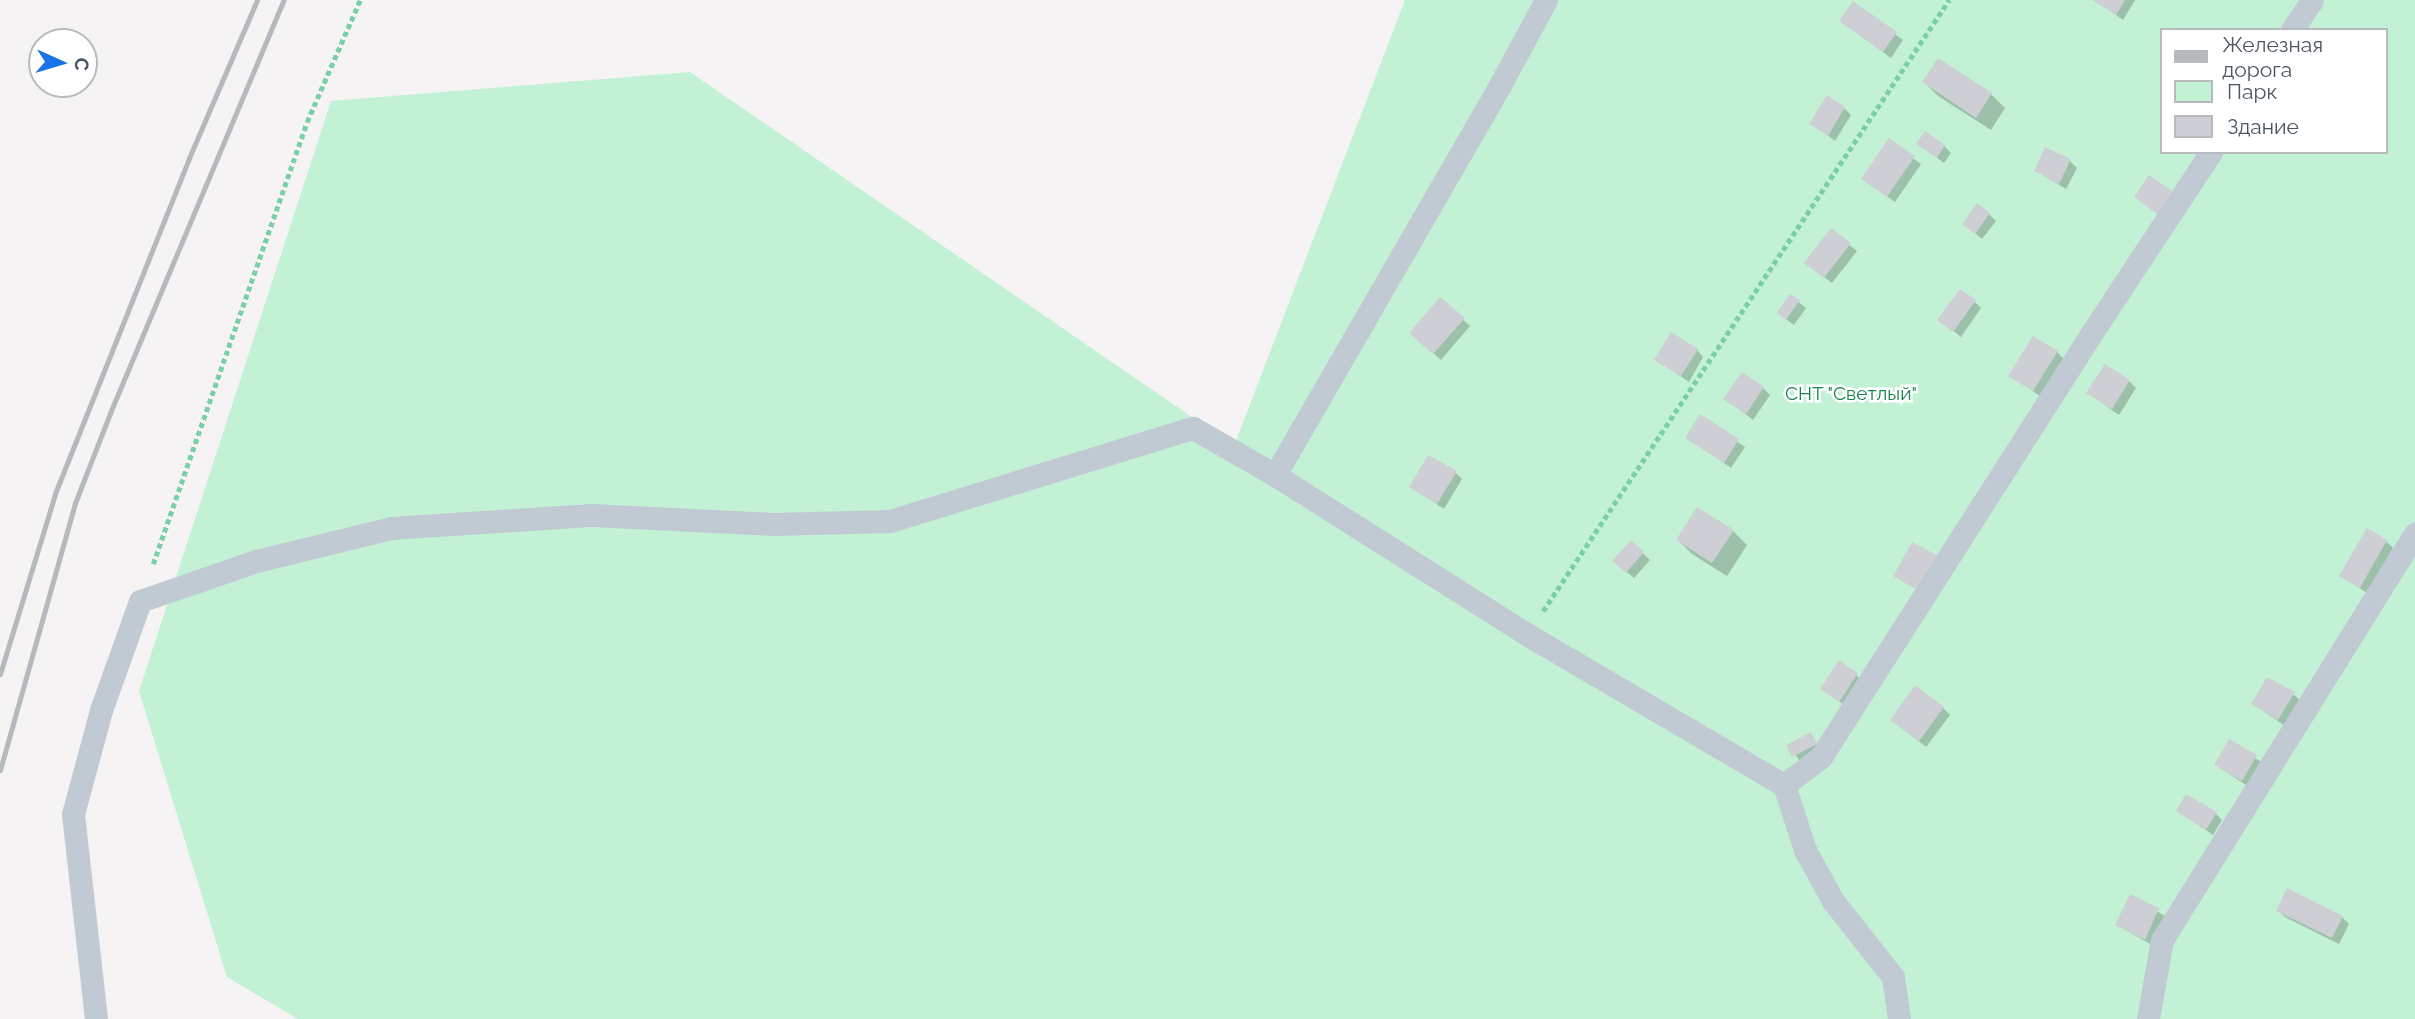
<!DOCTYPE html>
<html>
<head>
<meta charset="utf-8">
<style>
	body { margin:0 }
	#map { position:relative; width:2415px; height:1019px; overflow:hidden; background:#f5f3f3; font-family:Raleway,sans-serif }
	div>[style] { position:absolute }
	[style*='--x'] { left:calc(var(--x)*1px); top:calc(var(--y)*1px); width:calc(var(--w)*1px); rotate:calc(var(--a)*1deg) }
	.green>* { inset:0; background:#c3f1d5 }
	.shadow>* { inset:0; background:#0003 }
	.building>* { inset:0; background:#cdcfd5 }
	.path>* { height:4.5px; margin-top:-2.25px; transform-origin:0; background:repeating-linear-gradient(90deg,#7ad0a6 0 5px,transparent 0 8.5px) }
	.lane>* { height:23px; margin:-11.5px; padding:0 11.5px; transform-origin:11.5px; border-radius:11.5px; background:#c1cad2 }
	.rail>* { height:5px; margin:-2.5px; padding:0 2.5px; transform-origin:2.5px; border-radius:2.5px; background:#b5b8bd }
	span { translate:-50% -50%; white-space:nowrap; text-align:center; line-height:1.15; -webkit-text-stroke:5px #fff; paint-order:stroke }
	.park-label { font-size:19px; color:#17864f }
	.legend { position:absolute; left:2160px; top:28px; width:228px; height:126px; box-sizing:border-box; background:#fff; border:2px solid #b7bbc0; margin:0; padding:9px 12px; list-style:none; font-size:21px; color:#4a5661 }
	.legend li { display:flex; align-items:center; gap:14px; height:35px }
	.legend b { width:35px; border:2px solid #b7bbc0 }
	.north { position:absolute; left:28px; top:28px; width:70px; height:70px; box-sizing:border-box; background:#fff; border:2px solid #b7bbc0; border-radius:50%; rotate:94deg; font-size:19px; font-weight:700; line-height:28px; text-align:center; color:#4a5661 }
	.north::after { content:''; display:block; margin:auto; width:24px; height:32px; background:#1a73e8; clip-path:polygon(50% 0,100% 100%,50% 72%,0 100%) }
</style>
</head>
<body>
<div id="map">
	<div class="green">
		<div style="clip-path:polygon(evenodd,1405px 0,2415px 0,2415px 1019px,298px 1019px,227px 977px,139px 691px,331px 101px,690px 72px,1234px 446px,1405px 0,2161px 30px,2385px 30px,2385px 152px,2161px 152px,2161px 30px)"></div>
	</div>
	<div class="shadow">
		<div style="clip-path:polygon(2095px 0,2135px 0,2123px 20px)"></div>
		<div style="clip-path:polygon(1853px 4px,1903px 40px,1891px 58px,1841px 21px)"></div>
		<div style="clip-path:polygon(1938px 60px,1991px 94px,2005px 108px,1991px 130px,1938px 96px,1924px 82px)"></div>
		<div style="clip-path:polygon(1844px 108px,1851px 115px,1835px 141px,1811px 123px)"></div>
		<div style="clip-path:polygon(1889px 140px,1921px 164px,1895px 202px,1863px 179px)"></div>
		<div style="clip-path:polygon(1918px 144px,1944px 146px,1951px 153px,1944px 163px)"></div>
		<div style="clip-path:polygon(2070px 161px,2077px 168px,2066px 189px,2036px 171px)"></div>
		<div style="clip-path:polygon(1989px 214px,1996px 221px,1982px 239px,1971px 230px)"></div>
		<div style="clip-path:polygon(1832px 231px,1857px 251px,1832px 283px,1813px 269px)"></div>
		<div style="clip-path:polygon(1791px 296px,1806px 308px,1794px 325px,1786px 319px)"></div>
		<div style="clip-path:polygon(1440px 299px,1470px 326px,1441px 360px,1418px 339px)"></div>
		<div style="clip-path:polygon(1975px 302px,1981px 308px,1961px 337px,1940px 320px)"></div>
		<div style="clip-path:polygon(1697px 350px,1703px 357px,1689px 382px,1656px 359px)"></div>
		<div style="clip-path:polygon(2057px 352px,2064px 359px,2040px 396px,2011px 376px)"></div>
		<div style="clip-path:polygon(2129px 381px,2136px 388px,2119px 415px,2088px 393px)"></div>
		<div style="clip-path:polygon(1763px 388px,1770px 395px,1753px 420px,1726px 399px)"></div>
		<div style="clip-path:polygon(1701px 416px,1745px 447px,1731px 468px,1687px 437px)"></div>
		<div style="clip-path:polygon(1456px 473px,1462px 479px,1444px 509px,1411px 487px)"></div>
		<div style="clip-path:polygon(1733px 531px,1747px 545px,1727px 576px,1692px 554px,1678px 540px)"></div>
		<div style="clip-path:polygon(2386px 541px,2393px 548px,2367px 593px,2341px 576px)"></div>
		<div style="clip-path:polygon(1631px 542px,1650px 560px,1634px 578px,1621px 567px)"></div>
		<div style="clip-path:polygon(1839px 663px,1864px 681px,1847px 707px,1822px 689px)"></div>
		<div style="clip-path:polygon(2293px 694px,2300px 700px,2285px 726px,2253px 704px)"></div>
		<div style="clip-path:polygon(1943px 708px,1950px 715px,1926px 747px,1892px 720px)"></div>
		<div style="clip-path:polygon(1810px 734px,1823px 752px,1801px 763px,1789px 745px)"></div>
		<div style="clip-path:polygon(2229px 741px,2263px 763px,2249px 787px,2216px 765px)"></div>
		<div style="clip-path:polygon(2178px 811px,2216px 814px,2222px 820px,2213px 835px)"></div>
		<div style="clip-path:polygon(2130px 896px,2165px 916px,2152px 945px,2117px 925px)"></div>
		<div style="clip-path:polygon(2278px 910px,2342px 917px,2349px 924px,2339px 944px,2285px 917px)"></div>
	</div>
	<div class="building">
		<div style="clip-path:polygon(2092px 0,2125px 0,2116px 15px)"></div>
		<div style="clip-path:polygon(1853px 1px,1897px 32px,1883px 52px,1839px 21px)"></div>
		<div style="clip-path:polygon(1938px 58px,1992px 93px,1976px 118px,1922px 82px)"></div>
		<div style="clip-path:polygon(1827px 95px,1845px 107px,1828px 136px,1809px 124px)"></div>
		<div style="clip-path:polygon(1925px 131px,1945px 145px,1937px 158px,1916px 144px)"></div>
		<div style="clip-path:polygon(1889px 138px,1915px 156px,1887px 197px,1861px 179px)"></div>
		<div style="clip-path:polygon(2045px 147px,2071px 159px,2059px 184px,2034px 171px)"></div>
		<div style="clip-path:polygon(2149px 175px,2175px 193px,2159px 215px,2134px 197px)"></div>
		<div style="clip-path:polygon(1977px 203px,1990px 213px,1975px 234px,1962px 224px)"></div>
		<div style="clip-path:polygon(1831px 228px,1851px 243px,1824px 278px,1804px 263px)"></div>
		<div style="clip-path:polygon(1960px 289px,1976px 300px,1953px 332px,1937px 320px)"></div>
		<div style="clip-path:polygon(1790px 294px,1800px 300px,1786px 320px,1777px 313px)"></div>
		<div style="clip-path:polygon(1440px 297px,1465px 318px,1433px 354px,1409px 333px)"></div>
		<div style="clip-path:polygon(1671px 332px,1698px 349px,1681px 376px,1654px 360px)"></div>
		<div style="clip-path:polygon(2033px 336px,2058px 351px,2033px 391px,2008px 376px)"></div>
		<div style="clip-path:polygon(2105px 364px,2130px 380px,2112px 409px,2086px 393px)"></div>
		<div style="clip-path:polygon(1742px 372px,1764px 387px,1746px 414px,1723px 399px)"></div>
		<div style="clip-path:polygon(1700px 414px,1739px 439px,1724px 463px,1685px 438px)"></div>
		<div style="clip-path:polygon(1428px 455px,1457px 471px,1437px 504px,1409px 487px)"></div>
		<div style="clip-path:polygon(1697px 507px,1734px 530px,1712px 563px,1676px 540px)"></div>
		<div style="clip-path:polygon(2367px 528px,2387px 540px,2360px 588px,2339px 576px)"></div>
		<div style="clip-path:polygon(1631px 540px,1644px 552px,1626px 573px,1612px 561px)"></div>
		<div style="clip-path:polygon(1912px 542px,1940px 557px,1921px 592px,1893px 576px)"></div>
		<div style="clip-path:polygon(1839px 660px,1858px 673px,1839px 702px,1820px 689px)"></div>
		<div style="clip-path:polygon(2267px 677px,2295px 692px,2278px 720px,2251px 704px)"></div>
		<div style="clip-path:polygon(1915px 685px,1944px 707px,1919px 741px,1890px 720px)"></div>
		<div style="clip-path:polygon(1811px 732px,1817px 744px,1792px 757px,1786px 745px)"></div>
		<div style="clip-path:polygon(2229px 739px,2257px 755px,2242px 781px,2214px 765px)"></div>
		<div style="clip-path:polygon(2186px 794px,2217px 812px,2206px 830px,2176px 811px)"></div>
		<div style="clip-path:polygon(2287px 888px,2343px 916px,2332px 938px,2276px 911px)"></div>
		<div style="clip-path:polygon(2130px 894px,2159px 908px,2145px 940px,2115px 925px)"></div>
	</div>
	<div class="path">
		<div style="--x:153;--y:564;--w:468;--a:-70.8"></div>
		<div style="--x:307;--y:122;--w:133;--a:-66.5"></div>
		<div style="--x:1543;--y:611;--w:734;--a:-56.4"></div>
	</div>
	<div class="lane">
		<div style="--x:2292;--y:30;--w:36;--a:-56"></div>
		<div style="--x:1275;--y:475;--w:450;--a:-60"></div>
		<div style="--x:1500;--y:85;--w:97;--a:-61.6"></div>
		<div style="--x:1784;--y:785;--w:68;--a:72.1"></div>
		<div style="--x:1805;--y:850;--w:58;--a:61.2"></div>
		<div style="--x:1833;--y:901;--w:97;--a:51.7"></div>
		<div style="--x:1893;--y:977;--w:42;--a:81.9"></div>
		<div style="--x:96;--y:1019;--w:206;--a:-96.4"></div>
		<div style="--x:73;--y:814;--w:108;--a:-74.9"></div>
		<div style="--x:101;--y:710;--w:116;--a:-70.3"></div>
		<div style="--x:140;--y:601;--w:123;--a:-19"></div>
		<div style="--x:256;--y:561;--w:139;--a:-13.7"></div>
		<div style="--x:391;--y:528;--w:200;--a:-3.7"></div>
		<div style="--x:591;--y:515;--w:182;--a:2.8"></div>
		<div style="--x:773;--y:524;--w:117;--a:-1.5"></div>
		<div style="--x:890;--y:521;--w:317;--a:-17.1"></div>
		<div style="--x:1193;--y:428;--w:95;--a:29.8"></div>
		<div style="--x:1275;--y:475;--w:299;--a:32.3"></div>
		<div style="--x:1528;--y:635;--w:297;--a:30.4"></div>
		<div style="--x:1784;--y:785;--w:46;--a:-37.1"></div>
		<div style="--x:1821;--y:757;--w:513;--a:-57.43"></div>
		<div style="--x:2097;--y:325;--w:207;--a:-56.6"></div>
		<div style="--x:2148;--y:1019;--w:80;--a:-80"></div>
		<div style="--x:2162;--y:940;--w:479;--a:-58.1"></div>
	</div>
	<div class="rail">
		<div style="--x:0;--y:674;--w:191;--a:-73"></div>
		<div style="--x:56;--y:491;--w:359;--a:-68.2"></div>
		<div style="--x:189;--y:158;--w:172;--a:-66.7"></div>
		<div style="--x:0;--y:770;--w:277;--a:-74.3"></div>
		<div style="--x:75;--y:503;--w:97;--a:-68.7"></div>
		<div style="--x:110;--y:413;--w:448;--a:-67.2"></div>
	</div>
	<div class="park-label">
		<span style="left:1851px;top:394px">СНТ "Светлый"</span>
	</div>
	<ul class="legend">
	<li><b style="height:9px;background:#b5b8bd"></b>Железная дорога</li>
	<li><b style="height:19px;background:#c3f1d5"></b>Парк</li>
	<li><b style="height:19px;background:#cdcfd5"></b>Здание</li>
	</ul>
	<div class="north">С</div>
</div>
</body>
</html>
